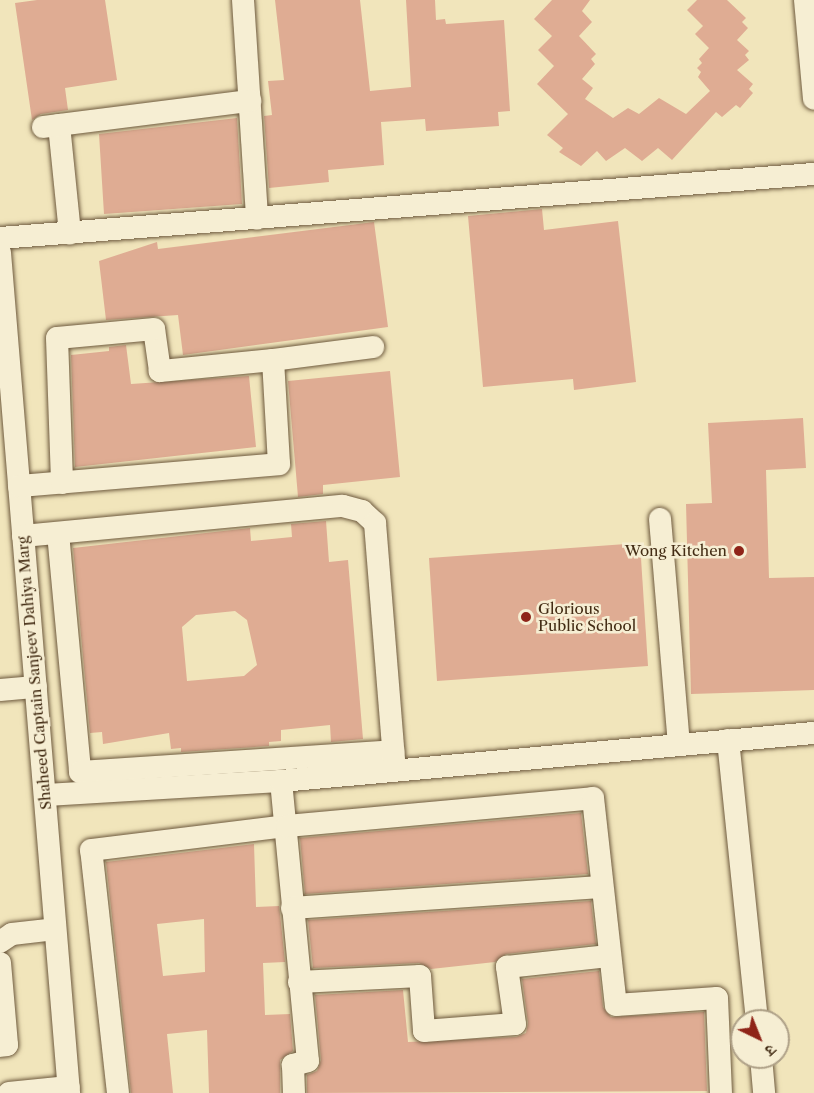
<!DOCTYPE html>
<html>
<head>
<meta charset="utf-8">
<style>
	body { margin:0 }
	#map { position:relative; width:814px; height:1093px; overflow:hidden; background:#f1e5bb; font-family:"Libre Caslon Text","Noto Serif Devanagari",serif }
	div>[style] { position:absolute }
	[style*='--x'] { left:calc(var(--x)*1px); top:calc(var(--y)*1px); width:calc(var(--w)*1px); rotate:calc(var(--a)*1deg) }
	.building>* { inset:0; background:#dfac93 }
	.roads { filter:drop-shadow(0 0 2px #6e5a3e) drop-shadow(0 0 2px #6e5a3e) }
	.street>* { height:22px; margin:-11px; padding:0 11px; transform-origin:11px; border-radius:11px; background:#f6eed3 }
	.dots>* { width:16px; height:16px; translate:-50% -50%; box-sizing:border-box; border:3px solid #f6eed3; border-radius:50% }
	span { translate:-50% -50%; white-space:nowrap; text-align:center; line-height:1.15; -webkit-text-stroke:5px #f6eed3; paint-order:stroke }
	.poi-label { font-size:15px; color:#432c14 }
	.right { translate:-100% -50%; text-align:right }
	.left { translate:0 -50%; text-align:left }
	.street-label { font-size:15px; color:#432c14 }
	.north { position:absolute; left:730px; top:1009px; width:60px; height:60px; box-sizing:border-box; background:#f6eed3; border:2px solid #aea087; border-radius:50%; rotate:137deg; font-size:16px; font-weight:700; line-height:24px; text-align:center; color:#432c14 }
	.north::after { content:''; display:block; margin:auto; width:21px; height:27px; background:#8f2418; clip-path:polygon(50% 0,100% 100%,50% 72%,0 100%) }
</style>
</head>
<body>
<div id="map">
	<div class="building">
		<div style="clip-path:polygon(37px 0,105px 0,117px 80px,65px 88px,68px 110px,41px 114px,32px 120px,15px 3px)"></div>
		<div style="clip-path:polygon(275px 0,360px 0,370px 91px,411px 87px,406px 0,435px 0,436px 20px,445px 19px,446px 24px,504px 20px,510px 111px,498px 112px,499px 126px,426px 131px,425px 119px,381px 122px,384px 165px,328px 170px,329px 182px,269px 188px,264px 116px,272px 115px,268px 81px,284px 80px)"></div>
		<div style="clip-path:polygon(552px 0,590px 0,582px 11px,592px 22px,579px 36px,596px 54px,591px 59px,595px 64px,582px 79px,593px 88px,585px 99px,613px 118px,628px 108px,639px 114px,659px 98px,686px 114px,710px 91px,698px 77px,701px 72px,697px 68px,702px 63px,699px 59px,709px 48px,695px 34px,703px 26px,687px 10px,697px 0,727px 0,746px 18px,742px 22px,748px 28px,737px 40px,749px 51px,745px 55px,749px 60px,737px 70px,753px 84px,749px 89px,753px 93px,740px 108px,736px 105px,722px 117px,716px 112px,672px 160px,658px 148px,642px 161px,625px 148px,606px 161px,597px 151px,581px 166px,559px 152px,563px 148px,547px 135px,568px 114px,537px 84px,554px 66px,538px 50px,552px 36px,534px 19px)"></div>
		<div style="clip-path:polygon(237px 118px,242px 204px,104px 214px,99px 134px)"></div>
		<div style="clip-path:polygon(542px 209px,544px 230px,618px 221px,636px 382px,574px 390px,573px 379px,483px 387px,468px 216px)"></div>
		<div style="clip-path:polygon(374px 222px,388px 327px,183px 355px,178px 315px,106px 320px,99px 261px,157px 242px,158px 249px)"></div>
		<div style="clip-path:polygon(126px 345px,131px 384px,249px 376px,256px 447px,75px 467px,71px 355px,109px 351px,109px 347px)"></div>
		<div style="clip-path:polygon(390px 371px,400px 477px,323px 485px,323px 494px,298px 497px,288px 381px)"></div>
		<div style="clip-path:polygon(803px 418px,806px 468px,766px 470px,769px 578px,814px 577px,814px 690px,691px 694px,686px 504px,712px 503px,708px 423px)"></div>
		<div style="clip-path:polygon(evenodd,326px 521px,329px 562px,348px 560px,363px 739px,331px 742px,330px 725px,281px 730px,281px 741px,269px 742px,269px 746px,181px 752px,181px 748px,171px 749px,169px 733px,103px 744px,102px 732px,90px 733px,73px 548px,250px 528px,251px 541px,292px 537px,291px 524px,326px 521px,235px 611px,247px 620px,257px 665px,244px 676px,187px 681px,182px 627px,196px 615px,235px 611px)"></div>
		<div style="clip-path:polygon(640px 543px,648px 666px,437px 681px,429px 558px)"></div>
		<div style="clip-path:polygon(581px 813px,588px 874px,305px 894px,300px 838px)"></div>
		<div style="clip-path:polygon(evenodd,254px 844px,256px 907px,279px 906px,280px 914px,285px 962px,263px 963px,265px 1015px,290px 1014px,293px 1051px,280px 1060px,280px 1093px,209px 1093px,207px 1030px,167px 1034px,173px 1093px,131px 1093px,106px 862px,254px 844px,204px 919px,205px 972px,163px 976px,157px 924px,204px 919px)"></div>
		<div style="clip-path:polygon(591px 901px,596px 944px,506px 954px,495px 962px,431px 969px,419px 963px,313px 968px,308px 920px)"></div>
		<div style="clip-path:polygon(599px 971px,603px 1007px,611px 1017px,704px 1012px,707px 1091px,307px 1093px,307px 1075px,317px 1071px,321px 1060px,315px 995px,403px 990px,408px 1042px,516px 1037px,526px 1033px,528px 1023px,522px 979px)"></div>
	</div>
	<div class="roads">
		<div class="street">
			<div style="--x:243;--y:0;--w:219;--a:86.3"></div>
			<div style="--x:805;--y:0;--w:99;--a:84.8"></div>
			<div style="--x:59;--y:125;--w:109;--a:84.2"></div>
			<div style="--x:43;--y:127;--w:209;--a:-7.2"></div>
			<div style="--x:0;--y:238;--w:817;--a:-4.5"></div>
			<div style="--x:0;--y:253;--w:843;--a:85.3"></div>
			<div style="--x:273;--y:360;--w:101;--a:-7.4"></div>
			<div style="--x:19;--y:486;--w:261;--a:-4.8"></div>
			<div style="--x:279;--y:464;--w:104;--a:-93.3"></div>
			<div style="--x:273;--y:360;--w:114;--a:174.4"></div>
			<div style="--x:160;--y:371;--w:42;--a:-98.1"></div>
			<div style="--x:154;--y:329;--w:97;--a:174.7"></div>
			<div style="--x:57;--y:338;--w:145;--a:88"></div>
			<div style="--x:660;--y:519;--w:226;--a:85.2"></div>
			<div style="--x:58;--y:533;--w:240;--a:84.7"></div>
			<div style="--x:80;--y:772;--w:314;--a:-3.8"></div>
			<div style="--x:23;--y:536;--w:321;--a:-5.4"></div>
			<div style="--x:343;--y:506;--w:20;--a:15"></div>
			<div style="--x:362;--y:511;--w:18;--a:43"></div>
			<div style="--x:375;--y:523;--w:248;--a:85.4"></div>
			<div style="--x:0;--y:690;--w:36;--a:-5"></div>
			<div style="--x:728;--y:740;--w:282;--a:84.1"></div>
			<div style="--x:281;--y:781;--w:281;--a:84.5"></div>
			<div style="--x:308;--y:1061;--w:16;--a:165"></div>
			<div style="--x:293;--y:1065;--w:28;--a:88"></div>
			<div style="--x:45;--y:795;--w:236;--a:-3.4"></div>
			<div style="--x:281;--y:781;--w:535;--a:-5.15"></div>
			<div style="--x:292;--y:908;--w:309;--a:-3.9"></div>
			<div style="--x:0;--y:942;--w:14;--a:-34"></div>
			<div style="--x:12;--y:934;--w:43;--a:-6.6"></div>
			<div style="--x:0;--y:963;--w:82;--a:85.1"></div>
			<div style="--x:7;--y:1045;--w:7;--a:172"></div>
			<div style="--x:299;--y:982;--w:121;--a:-2.8"></div>
			<div style="--x:420;--y:976;--w:55;--a:85.8"></div>
			<div style="--x:424;--y:1031;--w:91;--a:-4.4"></div>
			<div style="--x:515;--y:1024;--w:58;--a:-98"></div>
			<div style="--x:507;--y:967;--w:102;--a:-6.2"></div>
			<div style="--x:761;--y:1057;--w:36;--a:85"></div>
			<div style="--x:9;--y:1093;--w:60;--a:-5.7"></div>
			<div style="--x:118;--y:1093;--w:244;--a:-96.3"></div>
			<div style="--x:91;--y:850;--w:197;--a:-7"></div>
			<div style="--x:287;--y:826;--w:307;--a:-5.2"></div>
			<div style="--x:593;--y:798;--w:208;--a:83.7"></div>
			<div style="--x:616;--y:1005;--w:101;--a:-4"></div>
			<div style="--x:717;--y:998;--w:95;--a:87.6"></div>
		</div>
	</div>
	<div class="dots">
		<div style="left:739px;top:551px;background:#8f2418"></div>
		<div style="left:526px;top:617px;background:#8f2418"></div>
	</div>
	<div class="poi-label">
		<span class="right" style="left:727px;top:551px">Wong Kitchen</span>
		<span class="left" style="left:538px;top:617px">Glorious<br>Public School</span>
	</div>
	<div class="street-label">
		<span style="left:34px;top:673px;rotate:-95deg">Shaheed Captain Sanjeev Dahiya Marg</span>
	</div>
	<div class="north">उ</div>
</div>
</body>
</html>
